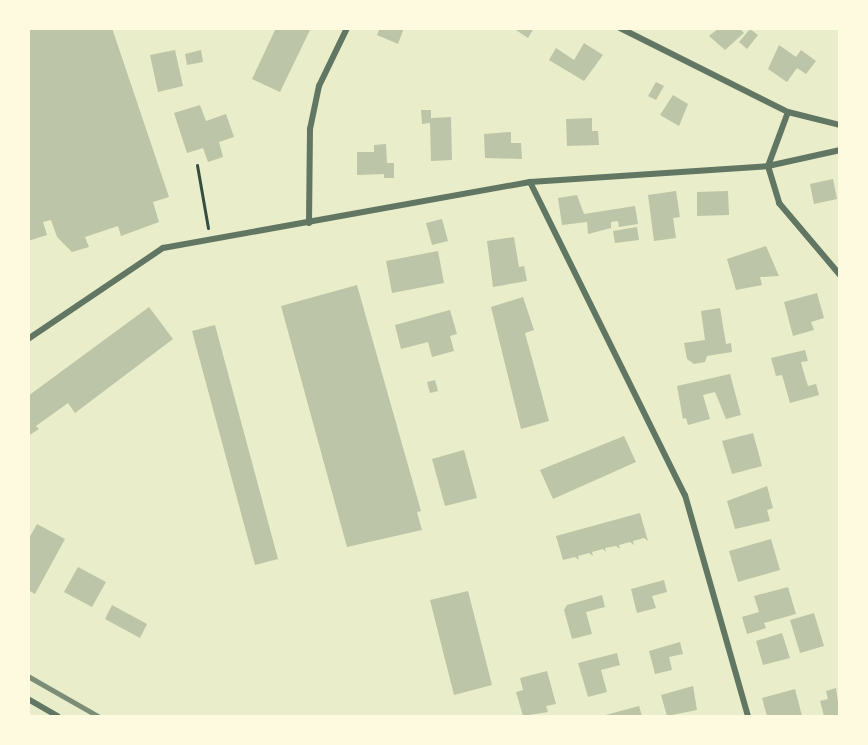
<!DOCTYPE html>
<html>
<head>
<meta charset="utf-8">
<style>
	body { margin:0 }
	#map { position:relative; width:868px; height:745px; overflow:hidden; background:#e9edc9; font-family:Helvetica,sans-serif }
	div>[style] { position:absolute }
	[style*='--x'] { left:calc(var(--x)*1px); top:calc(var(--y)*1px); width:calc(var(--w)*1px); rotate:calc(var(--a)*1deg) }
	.building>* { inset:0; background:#bcc5a7 }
	.path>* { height:3px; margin:-1.5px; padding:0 1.5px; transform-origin:1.5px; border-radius:1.5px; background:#344e41 }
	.minor>* { height:6px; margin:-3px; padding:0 3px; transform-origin:3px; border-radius:3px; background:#617663 }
	.rail>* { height:4.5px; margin:-2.25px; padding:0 2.25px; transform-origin:2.25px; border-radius:2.25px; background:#7c8e77 }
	span { translate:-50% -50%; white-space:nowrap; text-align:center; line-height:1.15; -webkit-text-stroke:4.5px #fefae0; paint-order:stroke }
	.frame { position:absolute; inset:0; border:30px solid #fefae0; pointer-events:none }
</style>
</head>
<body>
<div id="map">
	<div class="building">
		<div style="clip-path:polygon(28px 28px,112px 28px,169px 197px,153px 202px,159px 222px,121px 236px,118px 226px,85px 237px,89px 247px,72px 252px,57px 237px,51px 220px,43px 222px,47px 235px,28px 241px)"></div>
		<div style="clip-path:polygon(276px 28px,311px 28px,280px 92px,252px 79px)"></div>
		<div style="clip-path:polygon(380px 28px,404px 28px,398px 44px,377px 35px)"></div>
		<div style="clip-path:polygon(513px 28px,534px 28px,528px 38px)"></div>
		<div style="clip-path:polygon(719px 28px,739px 28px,744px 33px,725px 50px,709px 36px)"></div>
		<div style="clip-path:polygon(750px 29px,758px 35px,747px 49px,739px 42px)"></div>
		<div style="clip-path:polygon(584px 43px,603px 55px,584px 81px,549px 60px,556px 48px,574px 60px)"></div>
		<div style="clip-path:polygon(779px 45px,796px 57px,801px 50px,816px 61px,806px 74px,797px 68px,787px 82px,768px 69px)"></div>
		<div style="clip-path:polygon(175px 50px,183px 86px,158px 92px,150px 55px)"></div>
		<div style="clip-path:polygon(201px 50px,203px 62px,187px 65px,185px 54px)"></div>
		<div style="clip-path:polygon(656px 82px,664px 86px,656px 100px,648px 96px)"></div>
		<div style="clip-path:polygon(673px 95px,688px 104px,679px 126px,660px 115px)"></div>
		<div style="clip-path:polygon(200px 105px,206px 121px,226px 114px,234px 137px,219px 142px,223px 157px,208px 162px,203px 148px,187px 153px,174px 113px)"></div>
		<div style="clip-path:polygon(421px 110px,431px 110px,431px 118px,451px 117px,452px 160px,431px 161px,430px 123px,422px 124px)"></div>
		<div style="clip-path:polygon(592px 118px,592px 131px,598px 131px,599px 145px,567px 146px,566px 119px)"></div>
		<div style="clip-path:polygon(511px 132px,511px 143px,521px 143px,522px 159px,485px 158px,484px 134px)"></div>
		<div style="clip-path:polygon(386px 144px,387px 163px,394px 163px,394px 178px,384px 178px,384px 174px,357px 175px,357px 152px,374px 152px,374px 145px)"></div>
		<div style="clip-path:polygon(833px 179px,837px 199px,814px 204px,810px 184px)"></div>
		<div style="clip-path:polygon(676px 191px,680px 217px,673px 218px,676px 238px,654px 241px,648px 195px)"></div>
		<div style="clip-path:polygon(728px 191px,729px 215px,697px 216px,697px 192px)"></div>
		<div style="clip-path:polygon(577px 195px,584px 214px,635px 206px,638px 224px,619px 227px,618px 221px,611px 222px,611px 228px,588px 234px,587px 222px,562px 225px,558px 198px)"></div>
		<div style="clip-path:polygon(442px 219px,448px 241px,432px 245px,426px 223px)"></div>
		<div style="clip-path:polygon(637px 227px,639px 240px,615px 243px,613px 231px)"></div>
		<div style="clip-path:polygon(514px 237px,519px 267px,524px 266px,527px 281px,493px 287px,487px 241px)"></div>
		<div style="clip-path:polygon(766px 246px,779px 276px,760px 277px,762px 285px,736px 290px,727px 259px)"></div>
		<div style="clip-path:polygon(438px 251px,444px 283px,392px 293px,386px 261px)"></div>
		<div style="clip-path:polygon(357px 285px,421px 511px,417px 512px,422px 530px,347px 547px,281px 306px)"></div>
		<div style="clip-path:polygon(817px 293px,824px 318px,811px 322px,814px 330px,793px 336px,784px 302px)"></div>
		<div style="clip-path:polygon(523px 297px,534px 330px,525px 333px,549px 421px,521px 429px,491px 307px)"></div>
		<div style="clip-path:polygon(149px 307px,173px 339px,75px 413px,68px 403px,36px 426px,39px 429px,28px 436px,28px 396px)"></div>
		<div style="clip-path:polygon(720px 308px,726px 344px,731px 343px,732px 352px,707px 356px,705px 362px,694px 364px,687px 359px,684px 343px,705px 340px,701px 311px)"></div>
		<div style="clip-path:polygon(450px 310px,457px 334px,450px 336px,454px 351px,432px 357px,428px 342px,401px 349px,395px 325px)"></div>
		<div style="clip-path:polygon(215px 325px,278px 559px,255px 565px,192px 331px)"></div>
		<div style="clip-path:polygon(805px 350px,808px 361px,801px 362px,803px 370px,808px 386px,816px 384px,819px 395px,790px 403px,782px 375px,776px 376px,771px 358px)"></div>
		<div style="clip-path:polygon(730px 374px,741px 415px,726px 419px,715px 392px,703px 395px,710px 419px,688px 425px,686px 418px,683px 419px,677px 386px)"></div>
		<div style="clip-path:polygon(435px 380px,438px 391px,430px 393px,427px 382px)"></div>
		<div style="clip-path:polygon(753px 433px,762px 466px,732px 474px,722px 441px)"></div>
		<div style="clip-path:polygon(624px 436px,636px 462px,553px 499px,540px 470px)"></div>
		<div style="clip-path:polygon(464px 450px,477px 498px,445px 506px,432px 459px)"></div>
		<div style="clip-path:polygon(767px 486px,773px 508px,767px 510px,770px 521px,735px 529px,727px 501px)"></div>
		<div style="clip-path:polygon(640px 513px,648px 541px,644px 538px,633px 541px,634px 545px,630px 542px,619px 545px,620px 549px,616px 546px,605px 548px,606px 552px,603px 549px,592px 552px,593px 556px,589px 553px,578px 556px,579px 560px,575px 557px,563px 560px,556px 536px)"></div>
		<div style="clip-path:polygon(37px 524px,65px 539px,35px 594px,28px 590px,28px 540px)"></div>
		<div style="clip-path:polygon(771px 539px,780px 570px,738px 582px,729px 551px)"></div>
		<div style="clip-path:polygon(78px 567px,106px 582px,92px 607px,64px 592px)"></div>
		<div style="clip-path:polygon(664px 580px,667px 592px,652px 596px,656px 608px,637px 613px,631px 589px)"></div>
		<div style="clip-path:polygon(788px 587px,796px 614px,764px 623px,766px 628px,747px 634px,742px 617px,759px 612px,754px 596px)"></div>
		<div style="clip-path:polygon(468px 591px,492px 685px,454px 695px,430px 600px)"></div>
		<div style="clip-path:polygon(602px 595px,605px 607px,586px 612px,592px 634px,572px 639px,564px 610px,567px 605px)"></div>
		<div style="clip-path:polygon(112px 605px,147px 624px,140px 638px,105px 619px)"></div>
		<div style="clip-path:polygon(814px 613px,824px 646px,800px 653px,790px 620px)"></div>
		<div style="clip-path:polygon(782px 633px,790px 658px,763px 665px,756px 641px)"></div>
		<div style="clip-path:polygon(680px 642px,683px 654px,669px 657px,672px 670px,655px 674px,649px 651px)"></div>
		<div style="clip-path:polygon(617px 653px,620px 665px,601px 670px,607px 692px,588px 697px,578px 663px)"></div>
		<div style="clip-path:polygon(547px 671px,556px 704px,546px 706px,548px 712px,523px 716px,516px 692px,523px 690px,520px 678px)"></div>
		<div style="clip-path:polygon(693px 686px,697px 710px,667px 716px,661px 695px)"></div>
		<div style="clip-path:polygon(836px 688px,840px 716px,824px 716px,820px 701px,828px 699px,826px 691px)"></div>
		<div style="clip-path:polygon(795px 689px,802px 716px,767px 716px,762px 698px)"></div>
		<div style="clip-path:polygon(639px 706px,642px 716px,602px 716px)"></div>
	</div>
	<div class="path">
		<div style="--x:197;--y:165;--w:64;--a:80.1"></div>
	</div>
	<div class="minor">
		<div style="--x:620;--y:28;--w:188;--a:26.6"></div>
		<div style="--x:788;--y:112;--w:54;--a:14"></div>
		<div style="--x:788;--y:112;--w:58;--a:110.3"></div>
		<div style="--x:768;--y:166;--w:39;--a:73"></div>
		<div style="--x:779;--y:203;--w:94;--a:49.7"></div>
		<div style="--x:530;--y:182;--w:349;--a:63.7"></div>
		<div style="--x:685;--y:495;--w:230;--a:74.1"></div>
		<div style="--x:309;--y:223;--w:94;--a:-89.4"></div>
		<div style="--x:310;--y:129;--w:44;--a:-78.2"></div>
		<div style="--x:319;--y:86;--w:64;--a:-64.2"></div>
		<div style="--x:28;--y:339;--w:163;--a:-34"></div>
		<div style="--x:163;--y:248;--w:373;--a:-10.2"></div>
		<div style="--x:530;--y:182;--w:239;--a:-3.8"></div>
		<div style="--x:768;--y:166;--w:74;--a:-12.5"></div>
		<div style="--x:28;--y:699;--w:34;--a:30"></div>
	</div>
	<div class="rail">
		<div style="--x:28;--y:676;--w:81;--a:29.7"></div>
	</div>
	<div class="frame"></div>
</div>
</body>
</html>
